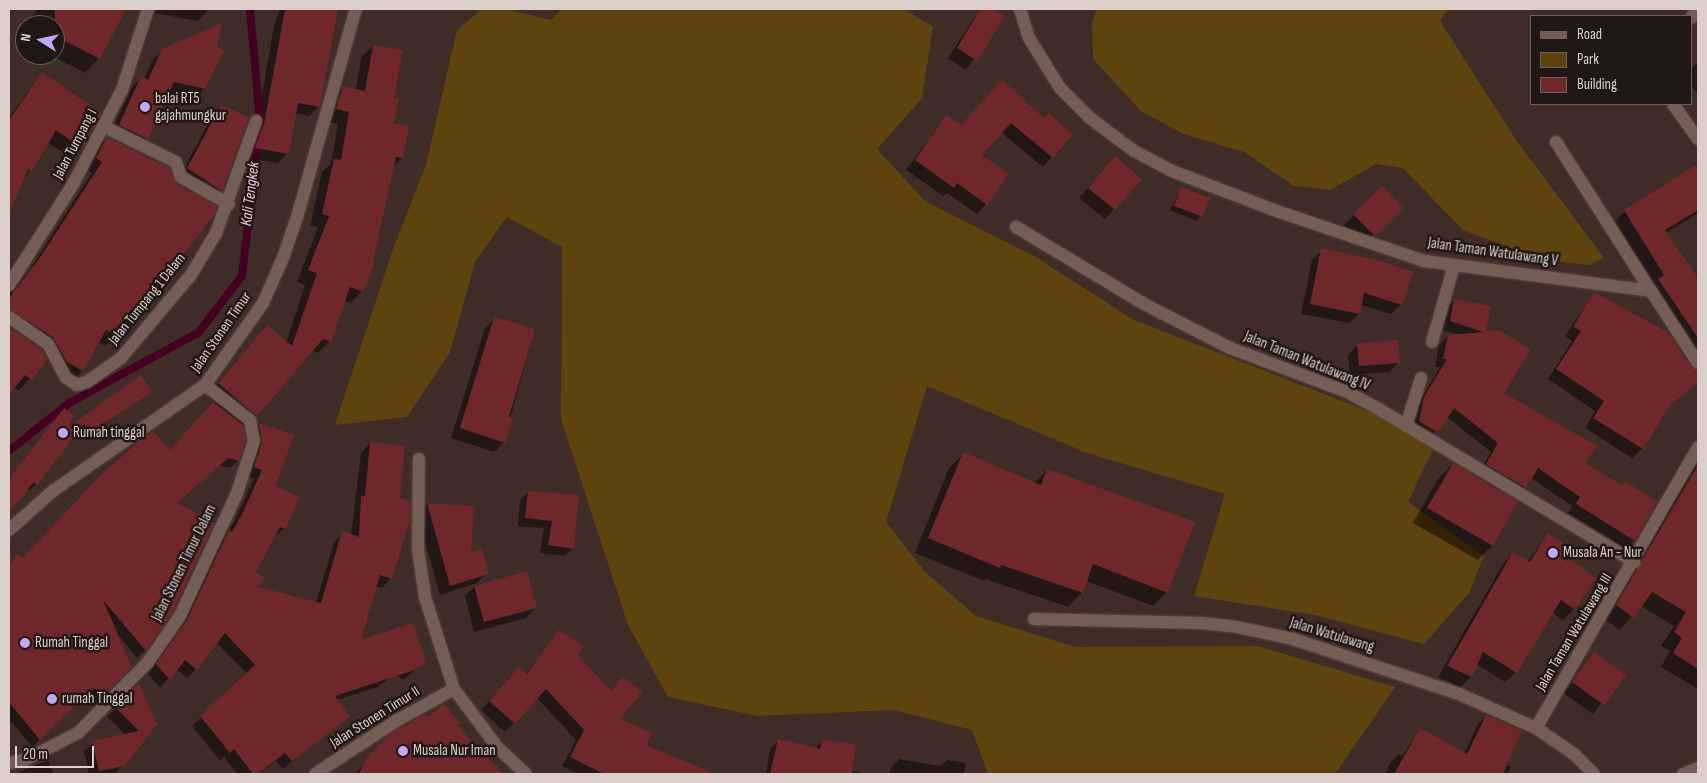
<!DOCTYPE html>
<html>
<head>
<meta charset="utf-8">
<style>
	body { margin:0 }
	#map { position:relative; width:1707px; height:783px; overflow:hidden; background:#402c26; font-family:"Sofia Sans Condensed",sans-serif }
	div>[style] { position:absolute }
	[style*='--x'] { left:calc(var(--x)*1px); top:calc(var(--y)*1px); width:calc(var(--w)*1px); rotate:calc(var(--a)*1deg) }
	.green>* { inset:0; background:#5e430e }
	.shadow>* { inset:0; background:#0007 }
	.stream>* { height:8px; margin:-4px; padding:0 4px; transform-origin:4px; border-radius:4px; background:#440020 }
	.building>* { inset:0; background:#6f272c }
	.roads { filter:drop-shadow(0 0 1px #594843) drop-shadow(0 0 1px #594843) }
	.pedestrian>* { height:12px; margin:-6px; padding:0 6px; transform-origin:6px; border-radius:6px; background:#735d55 }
	.minor>* { height:12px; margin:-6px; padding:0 6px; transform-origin:6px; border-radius:6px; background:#735d55 }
	.secondary>* { height:12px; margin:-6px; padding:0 6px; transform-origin:6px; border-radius:6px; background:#735d55 }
	.dots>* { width:14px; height:14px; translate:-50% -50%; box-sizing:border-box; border:2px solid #201714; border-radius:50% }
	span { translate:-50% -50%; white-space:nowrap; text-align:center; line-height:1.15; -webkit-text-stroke:5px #201714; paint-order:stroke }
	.poi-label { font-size:15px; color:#dccfca }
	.left { translate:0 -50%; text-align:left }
	.street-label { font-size:15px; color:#dccfca }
	.water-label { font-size:16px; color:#f3c6d3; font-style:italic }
	.frame { position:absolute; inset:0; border:10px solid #dccfca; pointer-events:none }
	.legend { position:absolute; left:1530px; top:15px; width:162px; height:90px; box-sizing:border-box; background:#201714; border:1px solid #6b615d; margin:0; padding:6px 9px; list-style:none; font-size:15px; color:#dccfca }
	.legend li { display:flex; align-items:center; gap:10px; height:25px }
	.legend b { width:25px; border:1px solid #6b615d }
	.north { position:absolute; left:15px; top:15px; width:50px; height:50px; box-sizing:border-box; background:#201714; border:1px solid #6b615d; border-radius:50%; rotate:280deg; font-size:14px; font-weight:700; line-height:20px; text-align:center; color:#dccfca }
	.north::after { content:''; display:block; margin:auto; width:18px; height:22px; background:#c1a8f3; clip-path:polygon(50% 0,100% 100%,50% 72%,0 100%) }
	.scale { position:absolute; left:15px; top:746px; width:79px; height:22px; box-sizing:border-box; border:2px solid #dccfca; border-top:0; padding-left:6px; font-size:15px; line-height:18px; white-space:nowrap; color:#dccfca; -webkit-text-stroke:4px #201714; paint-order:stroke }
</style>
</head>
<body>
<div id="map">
	<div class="green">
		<div style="clip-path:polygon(482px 9px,506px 9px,551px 20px,562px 9px,904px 9px,933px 27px,922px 98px,877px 149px,925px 201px,1034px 256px,1134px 320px,1373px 413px,1434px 447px,1408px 502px,1484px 556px,1469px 593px,1424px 644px,1315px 615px,1194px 596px,1225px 494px,1087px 453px,927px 386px,886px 522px,925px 572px,976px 616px,1075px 647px,1257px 646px,1395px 687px,1335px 774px,988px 774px,972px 730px,894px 710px,758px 716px,668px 697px,628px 625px,561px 419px,562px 247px,507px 217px,475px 262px,450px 352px,407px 417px,335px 425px,393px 249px,426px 165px,457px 30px)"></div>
		<div style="clip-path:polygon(1097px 9px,1449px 9px,1440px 21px,1516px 140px,1604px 258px,1589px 265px,1542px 260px,1463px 230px,1403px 168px,1376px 164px,1330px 190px,1294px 186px,1244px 152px,1184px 134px,1142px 112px,1093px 59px,1092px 24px)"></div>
	</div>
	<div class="shadow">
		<div style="clip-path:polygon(37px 9px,101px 9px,120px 18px,99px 58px,85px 73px,50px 55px,55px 55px,55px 25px,28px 25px)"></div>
		<div style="clip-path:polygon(156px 9px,209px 9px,198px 21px,155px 13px)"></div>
		<div style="clip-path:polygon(280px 9px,338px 9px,319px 106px,309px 116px,295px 113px,288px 153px,278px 163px,246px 158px,255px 135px,274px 26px)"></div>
		<div style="clip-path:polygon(980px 9px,992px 9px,1004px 16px,966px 70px,948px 58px)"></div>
		<div style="clip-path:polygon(25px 32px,25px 42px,21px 40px)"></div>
		<div style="clip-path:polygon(373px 46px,393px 98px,393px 124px,402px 158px,392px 168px,362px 291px,350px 303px,345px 301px,330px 341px,318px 353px,311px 350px,256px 415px,244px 427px,241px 425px,244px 440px,238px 461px,230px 468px,219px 465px,175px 503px,172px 611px,145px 650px,137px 658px,117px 633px,131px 666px,94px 703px,86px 695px,32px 747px,9px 719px,9px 565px,18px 555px,23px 560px,169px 452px,215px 402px,207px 396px,255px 339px,286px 343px,305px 285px,297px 282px,318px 227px,310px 226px,322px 172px,331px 164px,338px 124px,325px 121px,331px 100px,343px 88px,356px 90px,361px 58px)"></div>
		<div style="clip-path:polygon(162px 50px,204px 89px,195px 98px,168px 92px,147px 138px,138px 148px,110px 134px,132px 87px,141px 78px,144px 79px,153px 59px)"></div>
		<div style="clip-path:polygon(1698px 62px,1698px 95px,1691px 85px,1691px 69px)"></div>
		<div style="clip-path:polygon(42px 73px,81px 148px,71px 158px,47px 142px,23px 179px,9px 210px,9px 117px)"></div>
		<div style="clip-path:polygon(221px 106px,221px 190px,214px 197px,180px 176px,214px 113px)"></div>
		<div style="clip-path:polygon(946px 116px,960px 127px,1043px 120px,1071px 134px,1043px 167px,1001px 132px,981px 155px,986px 204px,977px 214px,947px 193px,943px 196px,906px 170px)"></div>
		<div style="clip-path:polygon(107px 138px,164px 277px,106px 346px,98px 342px,82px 371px,72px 381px,56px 372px,41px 346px,9px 324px,9px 292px,13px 291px,29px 271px,92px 173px,86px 169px,96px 149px)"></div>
		<div style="clip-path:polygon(1115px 157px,1114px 209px,1105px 219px,1079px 198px)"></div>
		<div style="clip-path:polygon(1694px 168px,1698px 175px,1698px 213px,1666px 233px,1698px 281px,1698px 355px,1613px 223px,1625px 211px)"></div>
		<div style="clip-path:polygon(1382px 187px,1402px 208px,1364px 245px,1344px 225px)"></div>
		<div style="clip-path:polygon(1182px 188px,1209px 199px,1197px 221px,1170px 210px)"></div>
		<div style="clip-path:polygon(1322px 250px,1401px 305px,1391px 314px,1361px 305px,1359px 314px,1349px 323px,1301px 314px,1312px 260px)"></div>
		<div style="clip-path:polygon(1594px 293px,1668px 334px,1698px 379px,1665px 408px,1642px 449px,1632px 458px,1585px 428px,1595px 411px,1548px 379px,1572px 341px,1565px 336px)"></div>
		<div style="clip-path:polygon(1454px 300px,1485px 333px,1503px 393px,1584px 464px,1621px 486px,1624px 482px,1634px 540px,1625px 548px,1568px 513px,1572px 506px,1531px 478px,1517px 496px,1479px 473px,1491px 452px,1447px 417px,1428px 441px,1411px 430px,1416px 407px,1440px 367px,1435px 367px,1439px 345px,1448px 336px,1459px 335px,1442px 330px,1446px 309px)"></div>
		<div style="clip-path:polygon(495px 318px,534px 330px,504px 442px,494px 452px,451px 438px,485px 328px)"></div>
		<div style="clip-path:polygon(9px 328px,41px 350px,46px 360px,19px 391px,13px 387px,9px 392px)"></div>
		<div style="clip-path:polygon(1358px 345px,1399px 362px,1389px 372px,1350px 375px,1348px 355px)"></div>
		<div style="clip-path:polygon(151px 391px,83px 439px,77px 431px,36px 484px,30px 490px,27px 488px,9px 507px,9px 479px,64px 410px,64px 431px)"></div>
		<div style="clip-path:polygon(259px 424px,292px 436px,274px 486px,284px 529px,274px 537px,254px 572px,256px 588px,316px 603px,334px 542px,343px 533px,351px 535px,361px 453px,370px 443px,391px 578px,382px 588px,376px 586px,359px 642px,425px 662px,403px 680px,395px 673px,378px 687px,337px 700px,337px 723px,283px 769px,276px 761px,259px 774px,237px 774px,224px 757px,220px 761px,192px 726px,247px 674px,217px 643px,188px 678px,176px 669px,160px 688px,148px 674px,179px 630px,220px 541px,234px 522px,254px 479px,246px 476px,250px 433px)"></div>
		<div style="clip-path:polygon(963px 454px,1034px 483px,1047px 470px,1167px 592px,1153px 606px,1086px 581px,1082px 593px,1068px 607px,986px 579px,984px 581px,915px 553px,949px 468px)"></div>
		<div style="clip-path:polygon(1453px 464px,1517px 503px,1492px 546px,1478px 560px,1413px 523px,1438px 479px)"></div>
		<div style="clip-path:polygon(1698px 464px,1698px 689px,1661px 667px,1670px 651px,1661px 646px,1674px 626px,1641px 606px,1620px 630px,1604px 619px,1689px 473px)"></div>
		<div style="clip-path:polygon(528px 492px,577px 496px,573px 548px,565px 556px,540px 553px,544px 528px,518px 526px,520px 500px)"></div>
		<div style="clip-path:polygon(427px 504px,472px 507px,470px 554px,487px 573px,477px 583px,440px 595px,417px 514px)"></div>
		<div style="clip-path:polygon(1548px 535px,1565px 557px,1574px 609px,1563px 620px,1552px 612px,1516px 672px,1505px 682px,1476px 664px,1471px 677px,1460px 687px,1438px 677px,1503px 564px,1513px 553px,1527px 562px)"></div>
		<div style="clip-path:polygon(474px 587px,535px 608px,526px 618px,474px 632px,465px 596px)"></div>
		<div style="clip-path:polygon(560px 631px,618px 719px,645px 746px,689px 769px,707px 774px,578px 774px,562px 766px,576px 740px,537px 698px,505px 732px,481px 710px,510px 677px,526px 674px)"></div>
		<div style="clip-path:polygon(1594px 653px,1624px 675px,1593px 714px,1563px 693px)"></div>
		<div style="clip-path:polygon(139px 685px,155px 724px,115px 774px,89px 774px,84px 751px,93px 743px,126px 735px,107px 717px)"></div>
		<div style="clip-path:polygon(1486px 716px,1505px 764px,1511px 767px,1507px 774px,1385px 774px,1391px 762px,1399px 754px,1402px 756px,1420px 729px,1464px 754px,1478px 724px)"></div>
		<div style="clip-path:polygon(428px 719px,455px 726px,500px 773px,355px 774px,391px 735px)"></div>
		<div style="clip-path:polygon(779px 740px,815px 749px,822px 741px,851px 771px,870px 774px,766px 774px,770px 749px)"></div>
		<div style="clip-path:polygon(899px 759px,940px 766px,947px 760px,966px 763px,964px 774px,889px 774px,891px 767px)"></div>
		<div style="clip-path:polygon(48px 760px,54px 774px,15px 774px)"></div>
	</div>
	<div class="stream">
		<div style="--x:9;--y:451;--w:77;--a:-38.7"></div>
		<div style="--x:69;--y:403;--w:148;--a:-28.6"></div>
		<div style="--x:199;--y:332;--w:71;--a:-52.5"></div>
		<div style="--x:242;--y:276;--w:155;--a:-83.3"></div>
		<div style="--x:260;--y:122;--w:113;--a:-95.1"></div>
	</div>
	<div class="building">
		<div style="clip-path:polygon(55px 9px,126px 9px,100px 59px,55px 36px)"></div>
		<div style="clip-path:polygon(285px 9px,338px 9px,320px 107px,298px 103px,289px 154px,255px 148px,264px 124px)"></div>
		<div style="clip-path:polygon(980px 9px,994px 9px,1005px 16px,977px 61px,957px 48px)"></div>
		<div style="clip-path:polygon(222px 23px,217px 47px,224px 50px,205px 89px,174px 82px,148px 139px,119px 125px,141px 76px,148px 80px,162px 49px)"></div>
		<div style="clip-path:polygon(373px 45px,403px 50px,394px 97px,399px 98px,394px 123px,409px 126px,403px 158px,396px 157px,373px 261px,375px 262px,363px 292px,350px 287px,331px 342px,323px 339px,257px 416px,218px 383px,267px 325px,292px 346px,317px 273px,308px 270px,329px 216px,322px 214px,334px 159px,341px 160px,349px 112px,336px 109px,343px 86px,365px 91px)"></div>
		<div style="clip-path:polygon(42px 72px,101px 113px,82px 149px,56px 130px,32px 171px,28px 169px,9px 213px,9px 120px)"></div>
		<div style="clip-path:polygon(1002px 80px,1044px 118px,1048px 113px,1073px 134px,1053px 158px,1011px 123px,982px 155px,1009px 174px,987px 205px,957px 183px,954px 188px,915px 160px,946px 115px,961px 125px)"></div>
		<div style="clip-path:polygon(221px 105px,249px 117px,222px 191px,187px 168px)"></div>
		<div style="clip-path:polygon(107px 137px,169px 168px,177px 184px,217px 206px,214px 215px,165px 278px,136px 313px,132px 310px,118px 336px,106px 330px,83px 371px,67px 362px,53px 337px,9px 309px,9px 298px,39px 259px,102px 162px,96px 158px)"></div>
		<div style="clip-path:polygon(1115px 156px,1142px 179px,1115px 210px,1088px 188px)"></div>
		<div style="clip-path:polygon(1698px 164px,1698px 210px,1665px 230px,1698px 278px,1698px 338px,1658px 279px,1664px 275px,1624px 210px)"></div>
		<div style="clip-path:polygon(1382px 186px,1403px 208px,1375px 236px,1353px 214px)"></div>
		<div style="clip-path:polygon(1181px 187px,1210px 198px,1203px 217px,1174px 206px)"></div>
		<div style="clip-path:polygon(1321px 248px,1376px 260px,1413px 272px,1402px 305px,1364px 293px,1360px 314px,1310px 304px)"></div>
		<div style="clip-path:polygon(1594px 292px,1669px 333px,1691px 367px,1698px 371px,1698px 382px,1670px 405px,1643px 449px,1593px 418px,1604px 401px,1556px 369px,1581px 331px,1573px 327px)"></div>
		<div style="clip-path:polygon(1454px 299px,1491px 306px,1486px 331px,1499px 330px,1531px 350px,1504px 393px,1597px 446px,1585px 463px,1622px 485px,1624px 481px,1657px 501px,1635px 541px,1576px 504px,1580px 497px,1538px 468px,1526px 488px,1486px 464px,1498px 443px,1454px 408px,1438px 433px,1419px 421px,1424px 397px,1447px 359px,1443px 359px,1448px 335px,1483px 332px,1450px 321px)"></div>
		<div style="clip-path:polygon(494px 317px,535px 329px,509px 417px,513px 418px,505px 443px,460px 428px)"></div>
		<div style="clip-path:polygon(9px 327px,42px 350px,47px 360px,32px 380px,25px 375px,9px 395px)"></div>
		<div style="clip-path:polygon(1398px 340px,1400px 363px,1359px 366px,1357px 344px)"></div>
		<div style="clip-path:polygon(141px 375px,152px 392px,90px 433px,84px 424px,37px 485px,34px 482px,9px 512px,9px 479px,64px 408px,74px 415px,68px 427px)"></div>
		<div style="clip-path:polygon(213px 402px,243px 425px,246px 440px,239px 461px,228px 458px,177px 503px,214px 523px,173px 612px,146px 651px,103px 600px,132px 667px,103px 696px,94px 688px,40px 740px,9px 702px,9px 565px,18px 554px,23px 558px,100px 476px,143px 438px,153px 431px,170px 450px)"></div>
		<div style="clip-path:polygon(259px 423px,294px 435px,276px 486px,300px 497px,285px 529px,280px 527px,256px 572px,264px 578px,258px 587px,321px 603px,342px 531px,359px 537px,361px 496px,365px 496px,370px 442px,405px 446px,400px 497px,410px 502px,410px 519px,392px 579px,380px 575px,361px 640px,413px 623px,426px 662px,415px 670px,335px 696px,350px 717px,292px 761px,285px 753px,258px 774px,253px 774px,234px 749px,230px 753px,200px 716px,255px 665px,225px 633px,197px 670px,185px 660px,170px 680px,156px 664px,187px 620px,229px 530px,232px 532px,243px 512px,262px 470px,254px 467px,262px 443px)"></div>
		<div style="clip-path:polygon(963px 452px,1041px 485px,1047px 469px,1195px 522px,1168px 593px,1093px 564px,1083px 593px,1001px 565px,1000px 568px,928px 538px)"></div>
		<div style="clip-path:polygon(1453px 463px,1518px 502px,1493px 546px,1427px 508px)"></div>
		<div style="clip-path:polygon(1698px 465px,1698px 669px,1673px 653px,1682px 638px,1674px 632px,1686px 612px,1652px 592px,1634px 618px,1616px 605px)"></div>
		<div style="clip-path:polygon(528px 491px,579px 495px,574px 549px,548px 545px,552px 521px,525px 518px)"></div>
		<div style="clip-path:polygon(427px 503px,474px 506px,471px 552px,482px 549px,489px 574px,450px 586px)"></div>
		<div style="clip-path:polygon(1548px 533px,1572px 548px,1567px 557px,1596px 578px,1575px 610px,1561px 600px,1517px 673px,1483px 652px,1472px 677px,1447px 666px,1513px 552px,1530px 562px)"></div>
		<div style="clip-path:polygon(527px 571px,537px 608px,484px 622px,474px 586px)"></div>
		<div style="clip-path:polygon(559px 630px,584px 647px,578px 655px,611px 691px,623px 677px,642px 692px,620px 719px,652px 733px,646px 745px,715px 774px,604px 774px,570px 757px,584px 730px,546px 689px,515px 724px,489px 701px,519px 667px,527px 674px)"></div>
		<div style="clip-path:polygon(1594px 652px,1626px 675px,1604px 705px,1572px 682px)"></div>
		<div style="clip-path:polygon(139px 683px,157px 724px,125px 766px,99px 771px,92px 741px,139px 731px,115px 707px)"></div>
		<div style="clip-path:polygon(444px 704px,460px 723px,457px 725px,503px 774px,359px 774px,366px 759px,390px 734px,425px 714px,428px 717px)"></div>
		<div style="clip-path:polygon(1486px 715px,1522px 731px,1503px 774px,1394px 774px,1420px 728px,1467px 754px)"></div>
		<div style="clip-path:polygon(778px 739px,820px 749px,822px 740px,856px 744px,852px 774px,770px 774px)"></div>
	</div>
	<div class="roads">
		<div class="pedestrian">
			<div style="--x:103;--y:126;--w:81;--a:26.3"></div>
			<div style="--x:176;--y:162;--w:16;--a:72"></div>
			<div style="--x:181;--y:177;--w:55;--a:29.4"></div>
		</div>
		<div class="minor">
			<div style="--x:1020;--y:9;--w:30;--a:73"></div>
			<div style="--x:1029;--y:38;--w:59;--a:58.2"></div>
			<div style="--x:1060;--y:88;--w:42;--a:45"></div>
			<div style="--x:1090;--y:118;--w:55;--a:36.9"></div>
			<div style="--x:1134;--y:151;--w:43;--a:27.8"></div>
			<div style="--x:1172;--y:171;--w:112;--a:20.9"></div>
			<div style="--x:1277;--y:211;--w:155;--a:18.8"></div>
			<div style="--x:1424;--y:261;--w:229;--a:7.5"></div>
			<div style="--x:1651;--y:291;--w:86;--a:56.9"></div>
			<div style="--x:1691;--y:18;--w:11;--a:-52"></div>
			<div style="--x:1673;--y:104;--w:43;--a:54.5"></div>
			<div style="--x:1556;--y:142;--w:177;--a:57.5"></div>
			<div style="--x:1016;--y:227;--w:149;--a:31"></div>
			<div style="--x:1144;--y:304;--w:97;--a:27.1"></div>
			<div style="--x:1230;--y:348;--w:125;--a:20.6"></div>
			<div style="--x:1347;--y:392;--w:34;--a:28"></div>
			<div style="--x:1377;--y:408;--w:300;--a:30.9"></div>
			<div style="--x:9;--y:285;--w:120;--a:-57.6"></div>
			<div style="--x:73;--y:184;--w:106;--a:-62.5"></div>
			<div style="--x:122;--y:90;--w:85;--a:-72.2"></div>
			<div style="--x:9;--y:317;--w:47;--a:34.7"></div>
			<div style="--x:48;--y:344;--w:38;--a:62"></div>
			<div style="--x:66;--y:378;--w:13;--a:32"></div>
			<div style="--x:77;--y:385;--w:10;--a:-17"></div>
			<div style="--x:87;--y:382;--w:42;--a:-35.2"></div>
			<div style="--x:121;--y:358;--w:109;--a:-49.9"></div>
			<div style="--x:191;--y:275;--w:49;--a:-59.2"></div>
			<div style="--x:216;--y:233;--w:119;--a:-70.3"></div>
			<div style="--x:1432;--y:342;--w:79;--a:-73.9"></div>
			<div style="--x:1406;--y:426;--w:50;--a:-72.6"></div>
			<div style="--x:9;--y:530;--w:59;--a:-41.6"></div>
			<div style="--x:53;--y:491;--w:185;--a:-34.9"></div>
			<div style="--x:205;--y:385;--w:100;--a:-54.7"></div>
			<div style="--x:263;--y:303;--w:49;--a:-66"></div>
			<div style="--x:283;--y:258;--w:43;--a:-71.1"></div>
			<div style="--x:297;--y:217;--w:216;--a:-74.2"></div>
			<div style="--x:1034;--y:619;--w:167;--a:1.4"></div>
			<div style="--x:1201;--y:623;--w:31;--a:6"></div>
			<div style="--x:1232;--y:626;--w:62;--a:12"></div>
			<div style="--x:1293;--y:639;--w:175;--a:18.3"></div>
			<div style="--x:1459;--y:694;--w:84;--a:23.8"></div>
			<div style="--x:1536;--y:728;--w:46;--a:34.4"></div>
			<div style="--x:1574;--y:754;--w:28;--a:45"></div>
			<div style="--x:454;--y:689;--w:74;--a:53.3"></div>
			<div style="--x:498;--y:748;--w:38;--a:43"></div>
			<div style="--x:1536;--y:728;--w:324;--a:-60"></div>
			<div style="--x:9;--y:763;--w:16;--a:-11"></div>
			<div style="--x:25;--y:760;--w:59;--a:-27"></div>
			<div style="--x:78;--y:733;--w:100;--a:-45.4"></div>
			<div style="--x:148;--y:662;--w:56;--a:-55.2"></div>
			<div style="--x:180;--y:616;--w:136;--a:-65.1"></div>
			<div style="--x:237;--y:493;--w:55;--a:-71.9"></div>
			<div style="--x:254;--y:441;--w:21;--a:-101"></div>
			<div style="--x:250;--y:420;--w:57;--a:-142.1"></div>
			<div style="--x:315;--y:774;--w:97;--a:-33.2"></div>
			<div style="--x:396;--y:721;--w:66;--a:-28.9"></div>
			<div style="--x:454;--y:689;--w:96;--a:-107.5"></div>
			<div style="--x:425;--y:597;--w:48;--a:-98.5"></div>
			<div style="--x:418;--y:550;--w:91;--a:-89.4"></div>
		</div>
		<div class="secondary">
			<div style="--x:1683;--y:774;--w:16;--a:-22"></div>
		</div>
	</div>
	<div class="dots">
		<div style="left:145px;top:107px;background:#c1a8f3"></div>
		<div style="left:63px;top:433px;background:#c1a8f3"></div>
		<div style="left:1553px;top:553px;background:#c1a8f3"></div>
		<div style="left:25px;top:643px;background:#c1a8f3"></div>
		<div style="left:52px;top:699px;background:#c1a8f3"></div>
		<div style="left:403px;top:751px;background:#c1a8f3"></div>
	</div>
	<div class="poi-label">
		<span class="left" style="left:155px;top:107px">balai RT5<br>gajahmungkur</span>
		<span class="left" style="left:73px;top:433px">Rumah tinggal</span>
		<span class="left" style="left:1563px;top:553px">Musala An - Nur</span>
		<span class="left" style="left:35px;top:643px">Rumah Tinggal</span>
		<span class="left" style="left:62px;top:699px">rumah Tinggal</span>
		<span class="left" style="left:413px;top:751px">Musala Nur Iman</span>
	</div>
	<div class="street-label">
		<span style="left:75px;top:144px;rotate:-62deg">Jalan Tumpang I</span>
		<span style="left:1493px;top:252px;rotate:8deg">Jalan Taman Watulawang V</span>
		<span style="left:147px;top:299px;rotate:-51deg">Jalan Tumpang 1 Dalam</span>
		<span style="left:221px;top:332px;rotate:-55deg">Jalan Stonen Timur</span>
		<span style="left:1307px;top:361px;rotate:22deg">Jalan Taman Watulawang IV</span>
		<span style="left:184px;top:563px;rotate:-64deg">Jalan Stonen Timur Dalam</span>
		<span style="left:1574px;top:632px;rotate:-59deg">Jalan Taman Watulawang III</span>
		<span style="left:1332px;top:635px;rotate:17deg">Jalan Watulawang</span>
		<span style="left:375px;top:717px;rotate:-32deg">Jalan Stonen Timur II</span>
	</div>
	<div class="water-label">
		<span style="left:251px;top:194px;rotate:-83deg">Kali Tengkek</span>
	</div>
	<div class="frame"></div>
	<ul class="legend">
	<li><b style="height:6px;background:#735d55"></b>Road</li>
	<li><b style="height:14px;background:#5e430e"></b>Park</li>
	<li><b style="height:14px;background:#6f272c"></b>Building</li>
	</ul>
	<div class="north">N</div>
	<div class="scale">20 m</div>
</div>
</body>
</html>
